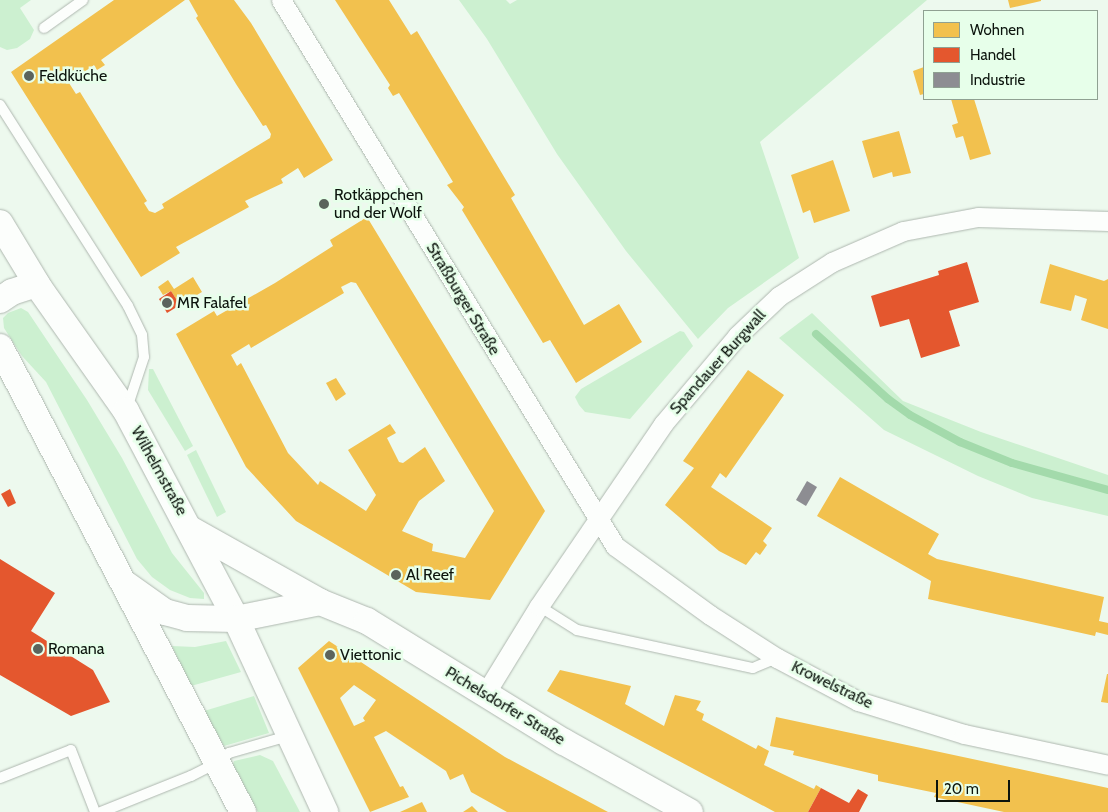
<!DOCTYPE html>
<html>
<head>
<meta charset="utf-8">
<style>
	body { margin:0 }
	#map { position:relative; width:1108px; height:812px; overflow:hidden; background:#edf9ee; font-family:Cabin,sans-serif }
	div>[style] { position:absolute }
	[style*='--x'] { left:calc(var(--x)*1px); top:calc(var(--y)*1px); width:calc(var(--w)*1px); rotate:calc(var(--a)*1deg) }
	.green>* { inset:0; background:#ccf0d0 }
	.homes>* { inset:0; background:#f2c14e }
	.shops>* { inset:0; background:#e4572e }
	.industry>* { inset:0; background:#8d8d92 }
	.stream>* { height:8px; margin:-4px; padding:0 4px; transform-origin:4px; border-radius:4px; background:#a3daab }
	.roads { filter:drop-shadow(0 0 1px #aeb7af) drop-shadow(0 0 1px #aeb7af) }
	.lane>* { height:10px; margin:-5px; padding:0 5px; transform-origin:5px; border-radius:5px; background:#fcfefc }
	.street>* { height:19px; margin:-9.5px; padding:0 9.5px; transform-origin:9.5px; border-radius:9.5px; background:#fcfefc }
	.secondary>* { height:26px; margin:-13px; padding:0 13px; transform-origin:13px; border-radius:13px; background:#fcfefc }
	.dots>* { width:14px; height:14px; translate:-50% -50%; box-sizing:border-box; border:2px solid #e7ffea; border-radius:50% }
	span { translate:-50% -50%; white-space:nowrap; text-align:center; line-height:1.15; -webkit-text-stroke:5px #e7ffea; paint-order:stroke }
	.poi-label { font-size:16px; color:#0c140d }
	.left { translate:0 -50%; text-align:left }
	.street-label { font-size:16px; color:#0c140d }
	.legend { position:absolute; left:923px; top:10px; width:175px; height:90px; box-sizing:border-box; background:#e7ffea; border:1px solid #8fa192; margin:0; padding:6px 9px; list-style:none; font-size:15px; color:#0c140d }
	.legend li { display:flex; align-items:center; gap:10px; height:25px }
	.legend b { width:25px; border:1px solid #8fa192 }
	.scale { position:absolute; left:936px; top:780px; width:74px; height:22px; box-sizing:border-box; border:2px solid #0c140d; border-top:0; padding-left:6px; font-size:15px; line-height:18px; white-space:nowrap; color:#0c140d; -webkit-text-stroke:4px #e7ffea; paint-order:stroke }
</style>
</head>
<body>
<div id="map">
	<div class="green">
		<div style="clip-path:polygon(0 0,31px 0,20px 8px,34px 30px,30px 39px,17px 48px,7px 50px,0 47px)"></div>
		<div style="clip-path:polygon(459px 0,506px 0,510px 4px,517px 0,927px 0,760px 142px,799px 258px,728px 308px,698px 339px,626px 251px,557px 154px,487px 39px)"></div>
		<div style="clip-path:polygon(21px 308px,28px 312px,87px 400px,122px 458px,172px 553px,204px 593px,204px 599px,190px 598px,170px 590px,152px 577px,137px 559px,46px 382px,22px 356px,4px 328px,3px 318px,8px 313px)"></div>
		<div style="clip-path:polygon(812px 313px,903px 401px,981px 432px,1108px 475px,1108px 516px,1032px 498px,978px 476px,884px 430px,779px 338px)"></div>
		<div style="clip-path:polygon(680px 331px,684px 332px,693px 346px,630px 419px,585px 412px,579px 405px,575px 397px,581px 389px)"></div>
		<div style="clip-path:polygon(149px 369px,153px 369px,193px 446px,185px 451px,148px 390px)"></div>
		<div style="clip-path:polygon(196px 450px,226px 512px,217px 517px,187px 455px)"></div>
		<div style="clip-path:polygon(226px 641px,241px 672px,191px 686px,172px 646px,195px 647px)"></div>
		<div style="clip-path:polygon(254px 696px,269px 733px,224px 746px,204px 711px)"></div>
		<div style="clip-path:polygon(260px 755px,273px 761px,300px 812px,258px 812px,233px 765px,234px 761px)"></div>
	</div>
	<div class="homes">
		<div style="clip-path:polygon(114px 0,185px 0,101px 60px,105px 65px,97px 70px,94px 65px,69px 83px,76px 94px,80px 92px,147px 201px,144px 203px,149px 211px,155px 213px,164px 208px,162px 204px,270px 138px,271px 134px,266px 125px,263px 126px,236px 84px,196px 18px,198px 16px,189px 0,234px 0,251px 23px,333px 160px,304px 178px,298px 168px,281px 179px,283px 183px,245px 201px,249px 207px,176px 247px,180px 253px,141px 277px,11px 72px)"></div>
		<div style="clip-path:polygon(335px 0,389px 0,411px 35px,417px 31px,515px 195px,511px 198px,584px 325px,619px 304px,642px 342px,576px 383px,550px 340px,543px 343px,462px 210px,464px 207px,447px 185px,453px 182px,399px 93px,393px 96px,388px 88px,390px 85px)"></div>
		<div style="clip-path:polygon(1008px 0,1041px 0,1041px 1px,1010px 8px)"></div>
		<div style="clip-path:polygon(924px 67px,924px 94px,920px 95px,913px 71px)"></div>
		<div style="clip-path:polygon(951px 99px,974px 99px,991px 154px,970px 160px,963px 136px,956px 138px,952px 125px,958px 123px)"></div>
		<div style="clip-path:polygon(899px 131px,911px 173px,893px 177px,892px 172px,873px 178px,862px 141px)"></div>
		<div style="clip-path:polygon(833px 160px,850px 211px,814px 223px,810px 210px,803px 213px,791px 175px)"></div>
		<div style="clip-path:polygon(evenodd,367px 217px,545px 511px,490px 600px,416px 592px,296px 521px,246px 467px,176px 334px,214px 311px,217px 316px,275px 283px,333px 246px,330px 240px,367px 217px,351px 282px,356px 283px,494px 511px,465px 558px,432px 551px,433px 544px,402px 531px,419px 501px,445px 481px,425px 447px,403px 463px,399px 462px,387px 438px,396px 433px,390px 424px,348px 450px,376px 495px,366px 511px,320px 481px,318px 485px,288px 453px,241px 363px,237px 366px,231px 355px,249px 344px,251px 348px,344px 293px,341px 287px,351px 282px)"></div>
		<div style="clip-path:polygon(1050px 264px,1104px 281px,1108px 279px,1108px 329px,1081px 320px,1087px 299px,1075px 295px,1071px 311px,1040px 303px)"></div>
		<div style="clip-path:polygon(193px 277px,202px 292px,180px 305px,171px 291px,163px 295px,158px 287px,168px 280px,174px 289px)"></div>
		<div style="clip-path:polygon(748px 370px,784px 395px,726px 478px,720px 473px,711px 487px,772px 528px,763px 541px,767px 545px,760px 555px,756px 552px,746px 565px,719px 551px,665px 505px,694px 468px,683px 461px)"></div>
		<div style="clip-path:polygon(336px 378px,346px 394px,336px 401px,326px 383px)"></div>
		<div style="clip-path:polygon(840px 477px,939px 534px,928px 554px,937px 559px,1104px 597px,1099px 621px,1108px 623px,1108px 635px,1096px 632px,1095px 636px,928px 599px,931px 581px,817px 516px)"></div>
		<div style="clip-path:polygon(evenodd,329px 641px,505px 757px,608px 812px,507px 812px,471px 792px,463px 774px,450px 780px,446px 771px,386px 731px,374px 737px,400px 787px,403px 786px,409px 797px,370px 812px,298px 668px,329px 641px,354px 685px,376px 700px,363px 718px,365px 721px,354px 726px,340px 698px,354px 685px)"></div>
		<div style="clip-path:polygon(560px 670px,631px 686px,625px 704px,664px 726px,675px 695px,701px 701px,696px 710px,704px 714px,702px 720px,756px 749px,758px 745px,769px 751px,764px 765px,814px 789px,816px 785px,821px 788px,808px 812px,775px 812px,547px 691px)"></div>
		<div style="clip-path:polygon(1107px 674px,1108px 674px,1108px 703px,1101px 702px)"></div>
		<div style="clip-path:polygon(776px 717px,1108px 788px,1108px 812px,1004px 812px,934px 797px,936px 793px,878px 781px,878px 775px,793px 755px,794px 751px,770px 746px)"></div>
		<div style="clip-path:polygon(422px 802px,427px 812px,400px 812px)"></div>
		<div style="clip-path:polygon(472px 806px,478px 812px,463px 812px)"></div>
	</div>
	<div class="shops">
		<div style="clip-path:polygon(967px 262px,979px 302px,949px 311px,960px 346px,921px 358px,909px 319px,880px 327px,871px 296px,939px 275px,938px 271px)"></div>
		<div style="clip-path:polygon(171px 291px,180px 305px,167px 313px,159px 299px)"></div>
		<div style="clip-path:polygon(10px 489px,16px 503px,8px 507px,1px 494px)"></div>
		<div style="clip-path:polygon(0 559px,55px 593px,31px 631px,93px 670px,110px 702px,71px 716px,0 675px)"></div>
		<div style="clip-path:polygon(821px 788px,849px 803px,858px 789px,868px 795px,859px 812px,808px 812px)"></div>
	</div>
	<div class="industry">
		<div style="clip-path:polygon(807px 481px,817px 487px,806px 506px,796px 500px)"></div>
	</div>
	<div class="stream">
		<div style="--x:816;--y:334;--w:97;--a:42.1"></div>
		<div style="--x:888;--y:399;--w:27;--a:36"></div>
		<div style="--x:910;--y:415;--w:57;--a:28.4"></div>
		<div style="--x:960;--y:442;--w:56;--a:22"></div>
		<div style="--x:1012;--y:463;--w:100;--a:15.7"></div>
	</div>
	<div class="roads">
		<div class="lane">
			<div style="--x:44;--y:28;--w:48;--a:-35.7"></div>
			<div style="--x:0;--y:105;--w:238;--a:57.5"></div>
			<div style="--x:128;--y:306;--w:32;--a:64"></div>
			<div style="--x:142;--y:335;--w:22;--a:85"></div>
			<div style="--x:144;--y:357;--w:54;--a:108.4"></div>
			<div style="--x:539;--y:606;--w:45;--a:32.3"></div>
			<div style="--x:577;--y:630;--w:180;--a:12.2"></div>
			<div style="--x:753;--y:668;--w:26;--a:-23"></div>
			<div style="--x:0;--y:778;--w:76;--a:-21.5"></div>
			<div style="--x:71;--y:750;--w:66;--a:68.8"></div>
			<div style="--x:101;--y:812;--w:97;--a:-21.8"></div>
			<div style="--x:191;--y:776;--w:29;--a:-27"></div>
			<div style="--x:217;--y:763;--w:16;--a:-40"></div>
			<div style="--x:229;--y:753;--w:61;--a:-16.1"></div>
		</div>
		<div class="street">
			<div style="--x:281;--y:0;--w:640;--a:58.54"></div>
			<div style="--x:615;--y:546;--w:117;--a:36"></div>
			<div style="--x:710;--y:615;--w:80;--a:32.7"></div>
			<div style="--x:777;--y:658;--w:92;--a:28"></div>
			<div style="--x:858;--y:701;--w:111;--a:17.3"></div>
			<div style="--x:964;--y:734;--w:147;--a:12.1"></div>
			<div style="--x:485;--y:694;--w:103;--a:-58.5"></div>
			<div style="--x:539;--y:606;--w:220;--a:-55.7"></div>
			<div style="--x:663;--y:424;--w:115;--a:-49.9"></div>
			<div style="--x:737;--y:336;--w:58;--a:-43.6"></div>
			<div style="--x:779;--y:296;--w:63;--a:-32.7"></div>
			<div style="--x:832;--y:262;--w:77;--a:-23.6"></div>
			<div style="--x:903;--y:231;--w:76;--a:-10.6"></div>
			<div style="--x:978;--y:217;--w:130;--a:1.8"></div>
		</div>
		<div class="secondary">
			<div style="--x:0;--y:223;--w:77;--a:58.8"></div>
			<div style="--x:40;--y:289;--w:149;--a:54.8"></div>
			<div style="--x:126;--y:411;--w:235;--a:62.1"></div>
			<div style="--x:236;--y:619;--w:213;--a:65.2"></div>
			<div style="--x:0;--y:300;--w:14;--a:-34"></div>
			<div style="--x:12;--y:292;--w:26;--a:-18"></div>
			<div style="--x:0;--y:347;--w:525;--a:62.41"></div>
			<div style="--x:190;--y:529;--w:149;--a:29.3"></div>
			<div style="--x:320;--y:602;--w:51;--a:22"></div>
			<div style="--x:367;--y:621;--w:231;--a:31.6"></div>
			<div style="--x:564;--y:742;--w:144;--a:29.1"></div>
			<div style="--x:127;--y:585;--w:47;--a:35.4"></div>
			<div style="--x:165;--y:612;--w:23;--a:15"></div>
			<div style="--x:187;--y:618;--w:49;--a:1.2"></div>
			<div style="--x:236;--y:619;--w:86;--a:-11.4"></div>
		</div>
	</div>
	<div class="dots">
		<div style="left:29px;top:76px;background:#5b645c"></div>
		<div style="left:324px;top:204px;background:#5b645c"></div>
		<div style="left:167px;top:303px;background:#5b645c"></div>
		<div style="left:396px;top:575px;background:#5b645c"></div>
		<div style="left:38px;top:649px;background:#5b645c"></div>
		<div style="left:330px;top:655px;background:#5b645c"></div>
	</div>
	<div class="poi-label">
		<span class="left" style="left:39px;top:76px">Feldküche</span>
		<span class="left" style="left:334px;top:204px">Rotkäppchen<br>und der Wolf</span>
		<span class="left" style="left:177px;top:303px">MR Falafel</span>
		<span class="left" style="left:406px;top:575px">Al Reef</span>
		<span class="left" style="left:48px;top:649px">Romana</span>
		<span class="left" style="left:340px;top:655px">Viettonic</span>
	</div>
	<div class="street-label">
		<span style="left:463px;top:299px;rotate:59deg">Straßburger Straße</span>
		<span style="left:718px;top:362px;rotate:-48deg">Spandauer Burgwall</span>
		<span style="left:159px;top:471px;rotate:61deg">Wilhelmstraße</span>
		<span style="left:832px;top:685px;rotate:26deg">Krowelstraße</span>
		<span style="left:505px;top:706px;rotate:31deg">Pichelsdorfer Straße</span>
	</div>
	<ul class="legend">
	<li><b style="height:14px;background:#f2c14e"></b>Wohnen</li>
	<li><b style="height:14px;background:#e4572e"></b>Handel</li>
	<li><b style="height:14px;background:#8d8d92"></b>Industrie</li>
	</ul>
	<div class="scale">20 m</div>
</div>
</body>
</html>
